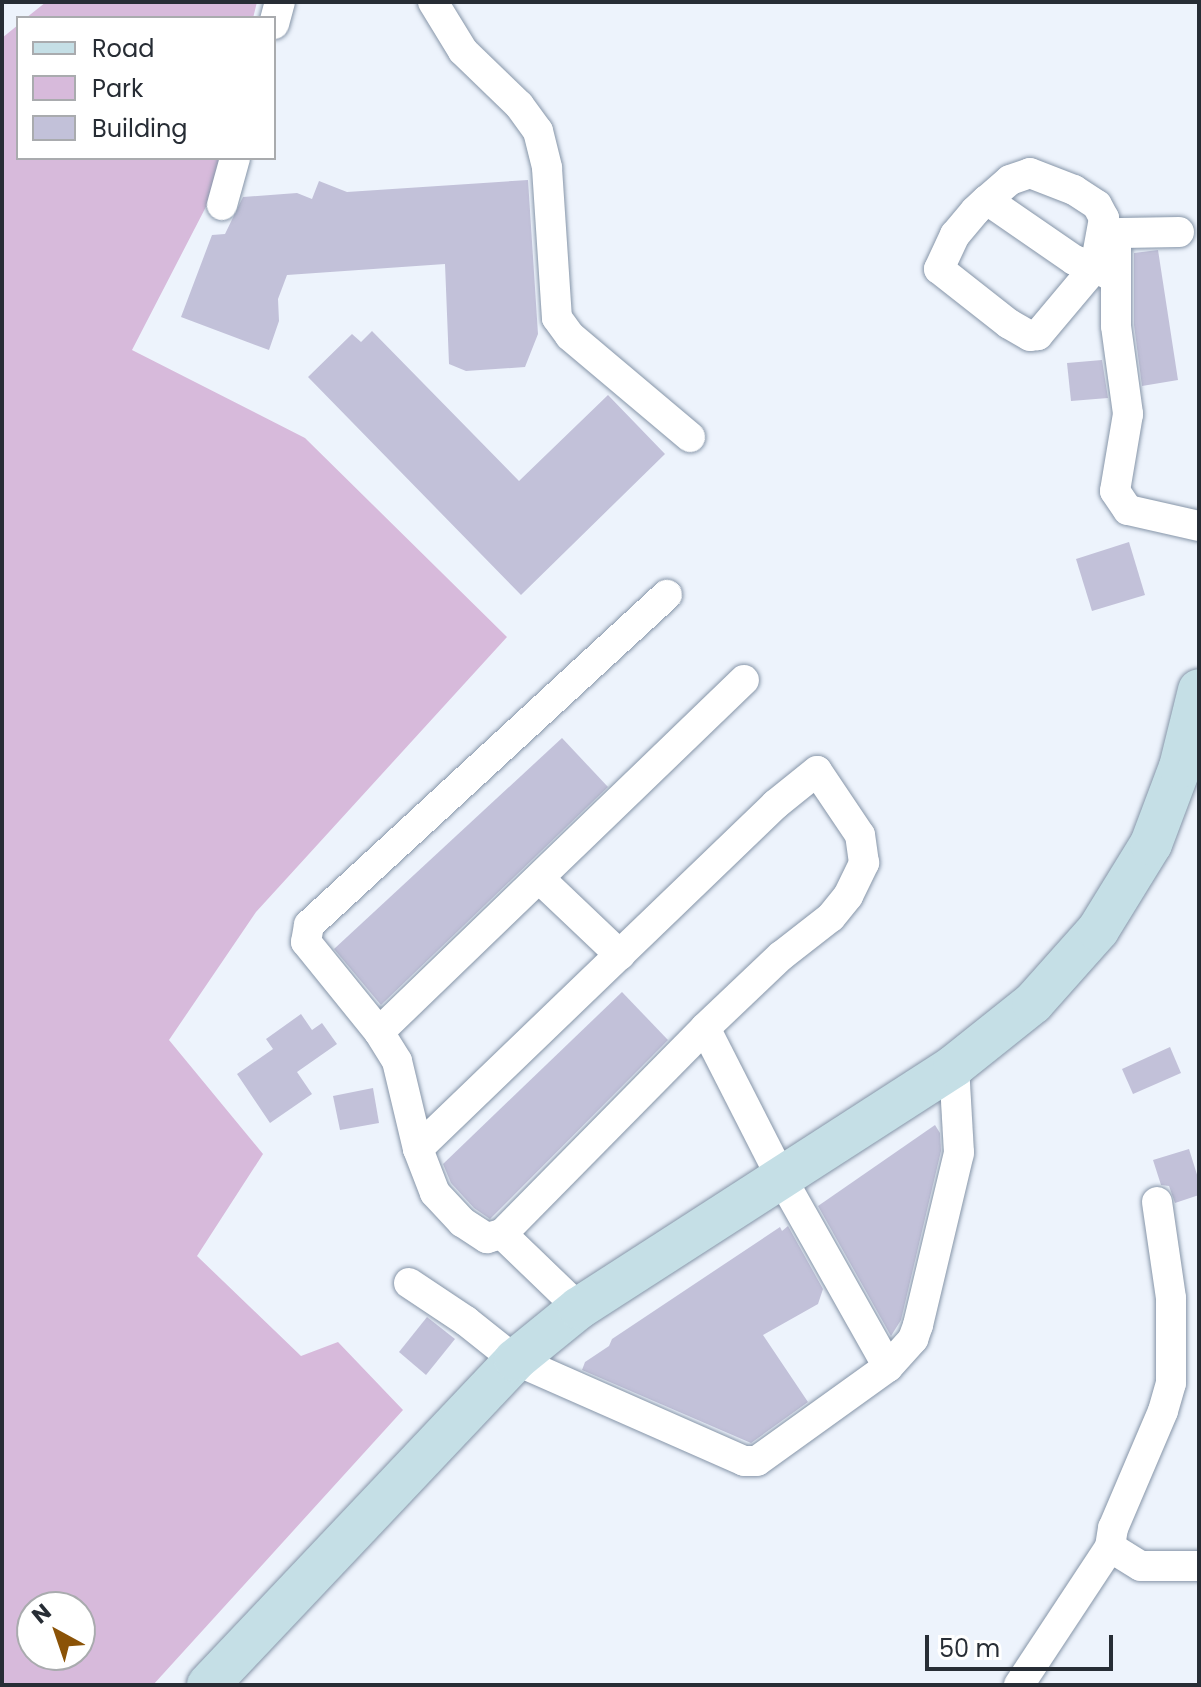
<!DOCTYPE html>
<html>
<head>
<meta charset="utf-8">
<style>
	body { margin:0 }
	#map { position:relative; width:1201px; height:1687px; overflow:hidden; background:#edf3fc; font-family:Poppins,sans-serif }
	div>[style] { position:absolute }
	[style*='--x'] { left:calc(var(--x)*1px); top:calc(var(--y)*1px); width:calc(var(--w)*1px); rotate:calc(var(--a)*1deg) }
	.green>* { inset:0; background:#d7badb }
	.building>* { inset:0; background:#c2c1d9 }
	.roads { filter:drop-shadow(0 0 2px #8695a8) drop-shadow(0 0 2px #8695a8) }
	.street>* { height:30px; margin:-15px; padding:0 15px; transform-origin:15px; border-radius:15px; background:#fff }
	.secondary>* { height:42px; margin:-21px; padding:0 21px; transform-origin:21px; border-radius:21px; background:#c5dfe6 }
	span { translate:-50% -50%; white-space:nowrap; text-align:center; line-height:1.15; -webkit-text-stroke:6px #fff; paint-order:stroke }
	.frame { position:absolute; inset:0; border:4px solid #272d35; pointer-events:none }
	.legend { position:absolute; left:16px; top:16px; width:260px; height:144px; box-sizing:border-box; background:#fff; border:2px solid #a9abae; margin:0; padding:10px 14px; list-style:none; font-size:24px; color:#272d35 }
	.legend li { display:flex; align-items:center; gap:16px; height:40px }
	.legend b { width:40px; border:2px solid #a9abae }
	.north { position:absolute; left:16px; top:1591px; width:80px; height:80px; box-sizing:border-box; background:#fff; border:2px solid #a9abae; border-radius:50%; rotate:320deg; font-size:22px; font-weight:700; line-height:32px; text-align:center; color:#272d35 }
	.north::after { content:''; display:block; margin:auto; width:28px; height:36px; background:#8b5307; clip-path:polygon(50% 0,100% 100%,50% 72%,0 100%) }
	.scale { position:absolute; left:925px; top:1635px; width:188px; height:36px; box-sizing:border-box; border:4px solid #272d35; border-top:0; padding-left:10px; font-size:24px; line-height:28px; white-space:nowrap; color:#272d35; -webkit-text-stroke:6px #fff; paint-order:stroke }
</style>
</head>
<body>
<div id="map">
	<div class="green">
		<div style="clip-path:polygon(46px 2px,257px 2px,253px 18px,26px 18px)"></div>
		<div style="clip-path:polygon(evenodd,18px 25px,18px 158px,220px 158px,210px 199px,132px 350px,305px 438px,507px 637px,256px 912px,169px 1040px,263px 1154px,197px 1256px,301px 1356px,338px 1342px,403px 1410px,153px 1685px,2px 1685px,2px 38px,18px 25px,32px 1607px,80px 1607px,80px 1655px,32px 1655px,32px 1607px)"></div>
	</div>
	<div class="building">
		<div style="clip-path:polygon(528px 180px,538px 334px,525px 367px,466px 371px,449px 364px,445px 264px,287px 275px,278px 299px,279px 321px,269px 350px,181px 317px,212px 235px,225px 234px,243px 197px,297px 193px,312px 199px,319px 181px,347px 192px)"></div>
		<div style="clip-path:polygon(1158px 250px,1178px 380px,1142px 386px,1134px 325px,1134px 253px)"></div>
		<div style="clip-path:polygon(372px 331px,519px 481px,608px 395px,665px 454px,521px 595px,308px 377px,352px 334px,361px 342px)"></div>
		<div style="clip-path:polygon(1102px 360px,1108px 398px,1071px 401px,1067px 363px)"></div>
		<div style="clip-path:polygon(1129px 542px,1145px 595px,1092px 611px,1076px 559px)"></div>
		<div style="clip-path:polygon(562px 738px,608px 787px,381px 1005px,334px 949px)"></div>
		<div style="clip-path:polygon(622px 992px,668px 1040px,490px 1219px,474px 1208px,451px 1183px,443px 1164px)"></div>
		<div style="clip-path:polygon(301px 1014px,312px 1030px,322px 1023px,337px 1044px,297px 1072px,312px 1094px,270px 1123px,237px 1074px,273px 1049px,266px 1039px)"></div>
		<div style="clip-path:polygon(1170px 1047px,1181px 1073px,1133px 1094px,1122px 1069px)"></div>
		<div style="clip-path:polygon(373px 1088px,379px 1123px,340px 1130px,333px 1096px)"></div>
		<div style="clip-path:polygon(935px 1125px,940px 1133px,941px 1151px,901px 1320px,891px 1336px,818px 1206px)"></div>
		<div style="clip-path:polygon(1189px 1149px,1199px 1181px,1199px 1195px,1175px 1203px,1169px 1186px,1161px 1185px,1153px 1160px)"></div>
		<div style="clip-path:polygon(788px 1226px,823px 1289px,818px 1304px,763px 1335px,808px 1402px,751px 1443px,582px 1370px,585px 1362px,609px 1346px,612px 1339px,780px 1227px,782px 1231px)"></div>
		<div style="clip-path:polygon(427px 1317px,455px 1339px,426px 1375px,399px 1352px)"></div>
	</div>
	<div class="roads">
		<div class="street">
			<div style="--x:433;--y:2;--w:57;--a:58.5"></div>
			<div style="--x:463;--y:51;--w:78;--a:44"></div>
			<div style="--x:519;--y:105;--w:32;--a:54"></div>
			<div style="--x:538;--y:131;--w:38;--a:76"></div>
			<div style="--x:547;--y:168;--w:150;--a:86.2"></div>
			<div style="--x:557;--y:318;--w:22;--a:54"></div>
			<div style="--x:570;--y:336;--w:157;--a:40.1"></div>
			<div style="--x:274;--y:24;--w:23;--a:-75"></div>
			<div style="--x:987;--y:200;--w:106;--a:34.6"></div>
			<div style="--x:1074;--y:260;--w:22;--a:18"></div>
			<div style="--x:1095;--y:267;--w:89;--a:130"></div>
			<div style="--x:1038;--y:335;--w:8;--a:173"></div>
			<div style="--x:1030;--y:336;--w:24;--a:-150"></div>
			<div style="--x:1009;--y:324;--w:89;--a:-141.8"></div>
			<div style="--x:939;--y:269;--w:38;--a:-65"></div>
			<div style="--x:955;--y:235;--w:31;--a:-50"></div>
			<div style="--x:975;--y:211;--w:16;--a:-43"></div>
			<div style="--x:987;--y:200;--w:30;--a:-41"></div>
			<div style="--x:1010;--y:180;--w:21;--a:-19"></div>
			<div style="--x:1030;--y:173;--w:47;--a:21.1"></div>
			<div style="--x:1074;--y:190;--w:27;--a:33"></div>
			<div style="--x:1097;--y:205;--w:15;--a:62"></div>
			<div style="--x:1104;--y:218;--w:50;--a:100.4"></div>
			<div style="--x:1095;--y:267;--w:21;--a:29"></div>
			<div style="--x:222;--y:205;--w:49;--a:-74.5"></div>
			<div style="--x:1179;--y:232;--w:57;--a:179"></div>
			<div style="--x:1122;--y:233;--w:9;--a:131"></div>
			<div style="--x:1116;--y:240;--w:86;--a:90"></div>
			<div style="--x:1116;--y:326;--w:89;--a:82.2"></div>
			<div style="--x:1128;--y:414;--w:78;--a:99.6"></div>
			<div style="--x:1115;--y:491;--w:23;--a:56"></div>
			<div style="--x:1128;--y:510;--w:73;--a:12.7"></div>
			<div style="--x:541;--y:880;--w:109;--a:43.5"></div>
			<div style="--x:379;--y:1032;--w:507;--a:-43.96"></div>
			<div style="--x:418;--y:1149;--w:90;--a:-103.4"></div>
			<div style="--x:397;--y:1061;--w:34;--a:-122"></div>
			<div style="--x:379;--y:1032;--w:116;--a:-129"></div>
			<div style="--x:306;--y:942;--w:17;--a:-80"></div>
			<div style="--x:309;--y:925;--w:487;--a:-42.7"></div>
			<div style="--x:1157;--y:1202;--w:97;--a:81.7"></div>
			<div style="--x:1171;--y:1298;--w:85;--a:90"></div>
			<div style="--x:1171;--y:1383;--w:29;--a:106"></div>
			<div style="--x:1163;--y:1411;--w:127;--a:113.1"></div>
			<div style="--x:1113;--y:1528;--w:19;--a:99"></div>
			<div style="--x:1110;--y:1547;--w:36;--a:32"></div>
			<div style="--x:1141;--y:1566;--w:58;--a:0"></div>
			<div style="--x:502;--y:1234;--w:289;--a:-45.4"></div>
			<div style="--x:705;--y:1028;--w:105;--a:-43.5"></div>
			<div style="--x:781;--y:956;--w:63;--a:-38"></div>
			<div style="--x:831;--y:917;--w:27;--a:-51"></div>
			<div style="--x:848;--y:896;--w:37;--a:-64"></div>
			<div style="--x:864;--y:863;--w:28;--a:-98"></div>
			<div style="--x:860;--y:835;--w:77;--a:-123.9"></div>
			<div style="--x:817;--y:771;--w:53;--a:141.2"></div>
			<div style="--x:776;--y:804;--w:497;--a:136.1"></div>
			<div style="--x:418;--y:1149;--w:47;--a:68.9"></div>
			<div style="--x:435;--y:1193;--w:40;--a:47"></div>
			<div style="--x:462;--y:1222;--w:30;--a:33"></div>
			<div style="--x:487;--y:1238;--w:16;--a:-15"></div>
			<div style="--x:502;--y:1234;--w:107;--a:43.9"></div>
			<div style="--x:409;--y:1283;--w:69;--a:33.7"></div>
			<div style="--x:466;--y:1321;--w:63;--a:38.5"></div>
			<div style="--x:515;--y:1360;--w:250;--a:23.8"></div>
			<div style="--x:744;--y:1461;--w:13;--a:0"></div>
			<div style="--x:757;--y:1461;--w:161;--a:-35.7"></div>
			<div style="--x:888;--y:1367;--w:218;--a:-119.4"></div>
			<div style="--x:781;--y:1177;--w:167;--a:-117"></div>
			<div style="--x:888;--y:1367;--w:38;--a:-48"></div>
			<div style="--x:913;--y:1339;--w:15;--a:-70"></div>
			<div style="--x:918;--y:1325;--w:177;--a:-76.6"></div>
			<div style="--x:959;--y:1153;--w:87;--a:-93.3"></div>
			<div style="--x:1019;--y:1685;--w:165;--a:-56.6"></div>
		</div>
		<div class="secondary">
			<div style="--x:208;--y:1685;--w:447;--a:-46.6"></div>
			<div style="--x:515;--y:1360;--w:82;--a:-39.1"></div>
			<div style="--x:579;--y:1308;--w:446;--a:-32.8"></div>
			<div style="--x:954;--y:1066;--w:101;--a:-38.6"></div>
			<div style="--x:1033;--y:1003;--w:98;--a:-48.3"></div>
			<div style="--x:1098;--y:930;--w:101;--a:-58.4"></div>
			<div style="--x:1151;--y:844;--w:82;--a:-69.4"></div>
			<div style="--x:1180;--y:767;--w:79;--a:-76.1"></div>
		</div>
	</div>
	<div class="frame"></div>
	<ul class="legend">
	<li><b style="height:10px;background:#c5dfe6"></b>Road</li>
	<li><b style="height:22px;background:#d7badb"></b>Park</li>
	<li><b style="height:22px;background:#c2c1d9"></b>Building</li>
	</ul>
	<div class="north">N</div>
	<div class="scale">50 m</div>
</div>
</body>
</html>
